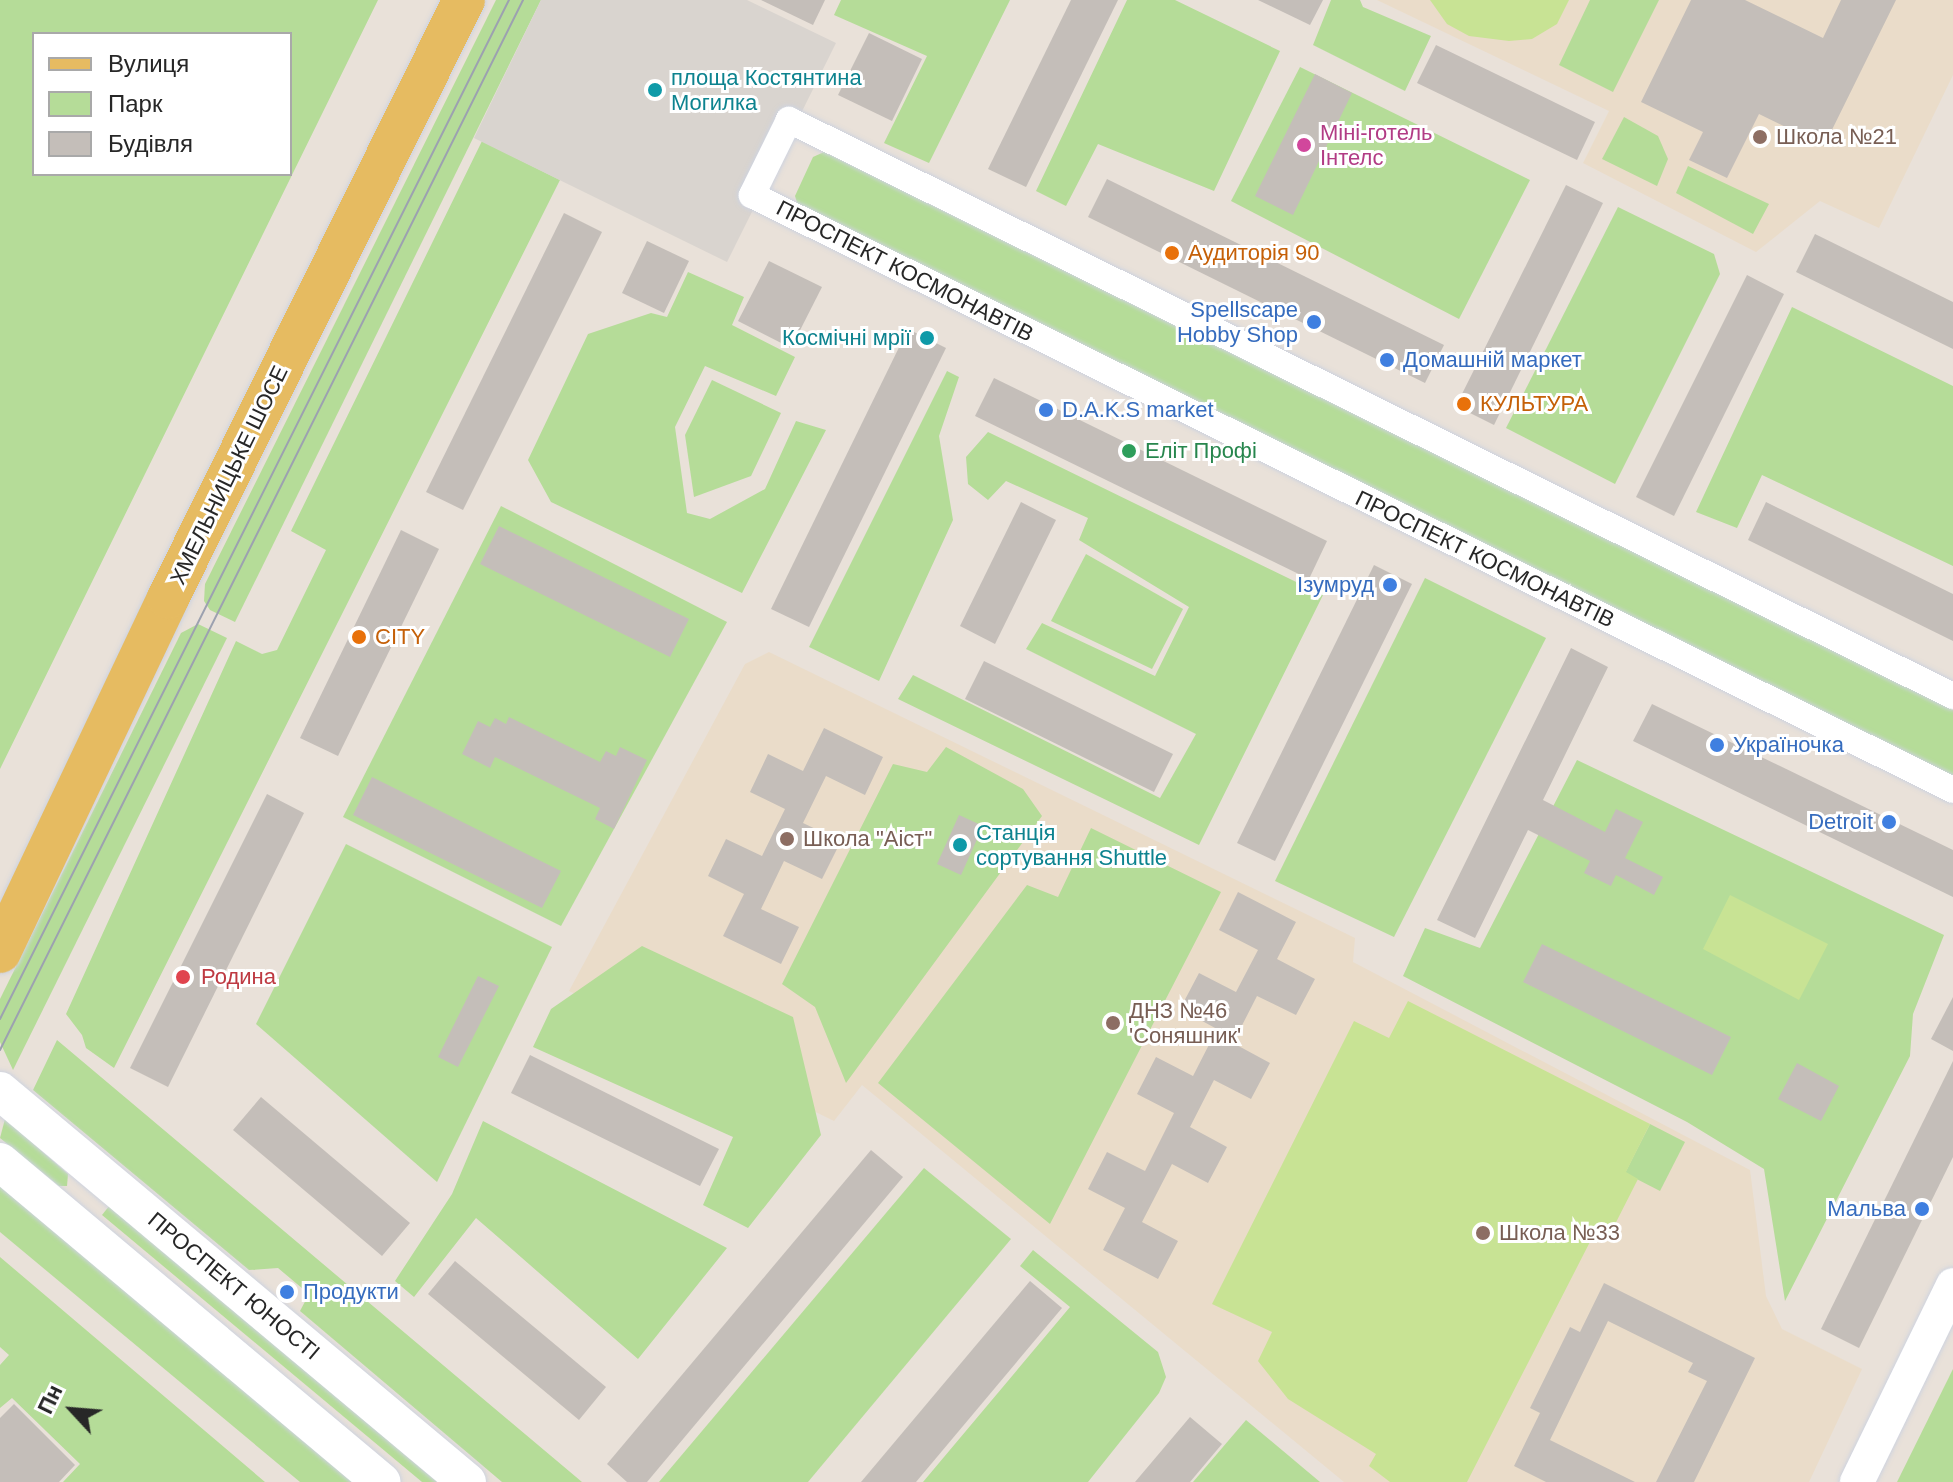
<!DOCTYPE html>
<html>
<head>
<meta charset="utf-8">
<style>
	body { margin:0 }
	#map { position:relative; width:1953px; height:1482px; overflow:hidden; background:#e9e1d9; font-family:Helvetica,sans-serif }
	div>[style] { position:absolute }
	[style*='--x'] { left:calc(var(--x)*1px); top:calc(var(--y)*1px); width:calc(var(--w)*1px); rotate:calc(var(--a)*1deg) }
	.education>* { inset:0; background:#eadcc9 }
	.green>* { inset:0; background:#b5dc98 }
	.pitch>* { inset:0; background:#c8e394 }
	.plaza>* { inset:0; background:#d9d4cf }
	.building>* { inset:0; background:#c4beb9 }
	.roads { filter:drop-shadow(0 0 2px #ced3df) drop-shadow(0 0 2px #ced3df) }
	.minor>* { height:26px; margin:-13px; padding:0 13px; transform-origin:13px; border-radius:13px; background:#fff }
	.tertiary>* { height:34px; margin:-17px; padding:0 17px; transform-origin:17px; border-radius:17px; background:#fff }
	.secondary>* { height:38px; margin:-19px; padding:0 19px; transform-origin:19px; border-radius:19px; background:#fff }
	.primary>* { height:42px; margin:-21px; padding:0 21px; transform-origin:21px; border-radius:21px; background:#e6bb61 }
	.tram>* { height:2px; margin:-1px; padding:0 1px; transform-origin:1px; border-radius:1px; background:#9ca1b0 }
	.dots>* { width:22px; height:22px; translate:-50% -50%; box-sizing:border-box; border:4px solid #fff; border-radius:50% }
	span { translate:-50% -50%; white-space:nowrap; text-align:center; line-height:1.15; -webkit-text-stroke:6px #fff; paint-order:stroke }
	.culture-label { font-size:22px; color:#0d838f }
	.left { translate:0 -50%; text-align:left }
	.right { translate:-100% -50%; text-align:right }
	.hotel-label { font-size:22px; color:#b23c85 }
	.education-label { font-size:22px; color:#785e54 }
	.food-label { font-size:22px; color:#c56008 }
	.street-label { font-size:22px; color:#272727 }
	.shop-label { font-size:22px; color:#366cbe }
	.leisure-label { font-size:22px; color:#27864d }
	.health-label { font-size:22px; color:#be3a42 }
	.legend { position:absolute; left:32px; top:32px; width:260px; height:144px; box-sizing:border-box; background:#fff; border:2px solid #a9a9a9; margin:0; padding:10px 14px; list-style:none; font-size:24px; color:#272727 }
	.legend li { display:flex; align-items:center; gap:16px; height:40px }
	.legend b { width:40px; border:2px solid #a9a9a9 }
	.north { position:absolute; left:32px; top:1370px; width:80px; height:80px; -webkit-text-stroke:6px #fff; paint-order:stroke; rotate:296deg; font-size:22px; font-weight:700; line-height:32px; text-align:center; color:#272727 }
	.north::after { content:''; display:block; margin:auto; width:28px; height:36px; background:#272727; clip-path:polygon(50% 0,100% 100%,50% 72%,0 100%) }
</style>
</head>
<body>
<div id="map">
	<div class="education">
		<div style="clip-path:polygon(1377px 0,1953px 0,1953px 75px,1879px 228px,1820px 201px,1756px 252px,1583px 163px,1609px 111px)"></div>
		<div style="clip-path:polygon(769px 652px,1355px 938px,1353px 962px,1750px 1170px,1766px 1296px,1782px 1329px,1862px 1369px,1809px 1482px,1344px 1482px,862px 1085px,834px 1121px,569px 991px,745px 664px)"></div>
	</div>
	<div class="green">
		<div style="clip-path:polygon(evenodd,0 0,378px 0,0 769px,0 0,290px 34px,290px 174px,34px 174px,34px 34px,290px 34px)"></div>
		<div style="clip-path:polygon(496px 0,541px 0,235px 622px,210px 610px,204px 601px,205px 584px)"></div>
		<div style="clip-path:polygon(841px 0,1010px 0,929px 163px,884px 143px,927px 56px,834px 15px)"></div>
		<div style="clip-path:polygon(1127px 0,1175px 0,1280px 51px,1214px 191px,1098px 144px,1066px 206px,1036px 191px)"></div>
		<div style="clip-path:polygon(1331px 0,1360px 0,1363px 7px,1431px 36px,1405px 91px,1313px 45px)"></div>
		<div style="clip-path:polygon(1590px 0,1659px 0,1613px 92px,1559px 65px)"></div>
		<div style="clip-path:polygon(1300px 67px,1530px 180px,1459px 319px,1231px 201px)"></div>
		<div style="clip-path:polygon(1624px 117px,1658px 136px,1668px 159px,1657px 186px,1602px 159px)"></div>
		<div style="clip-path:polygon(482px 141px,560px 180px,114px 1068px,86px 1048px,82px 1035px,66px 1014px,236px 641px,262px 654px,277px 650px,326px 550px,291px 531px)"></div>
		<div style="clip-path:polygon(824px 152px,1953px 710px,1953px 778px,798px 206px,795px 196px,813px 157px)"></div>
		<div style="clip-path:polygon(1688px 166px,1769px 204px,1753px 234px,1676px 193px)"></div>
		<div style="clip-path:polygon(1618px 207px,1714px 254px,1720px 274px,1615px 484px,1506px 428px)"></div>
		<div style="clip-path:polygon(688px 272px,744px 297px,732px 325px,795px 357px,776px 396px,705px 366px,675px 427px,687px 513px,710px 519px,765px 489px,796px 421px,826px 430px,742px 593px,551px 502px,528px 460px,588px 334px,651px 313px,667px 317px)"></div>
		<div style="clip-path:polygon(1792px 307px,1953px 386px,1953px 566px,1762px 475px,1737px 528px,1696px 512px)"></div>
		<div style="clip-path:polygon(947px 371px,959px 377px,939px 436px,953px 520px,879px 681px,809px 647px)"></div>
		<div style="clip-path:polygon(712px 380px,781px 413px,751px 476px,694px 497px,685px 435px)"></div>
		<div style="clip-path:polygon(988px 432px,1323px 595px,1199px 845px,898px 699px,913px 675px,1160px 798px,1196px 734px,1026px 649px,1042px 623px,1155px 676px,1189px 607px,1079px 540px,1088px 518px,1006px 481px,988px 500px,968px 484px,966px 457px)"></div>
		<div style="clip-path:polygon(501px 506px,727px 622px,561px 926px,343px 817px)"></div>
		<div style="clip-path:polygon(1086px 554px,1183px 609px,1152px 669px,1051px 621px)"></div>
		<div style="clip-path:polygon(1425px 578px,1546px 638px,1394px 937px,1275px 881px)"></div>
		<div style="clip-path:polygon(198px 624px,227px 638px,13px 1070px,0 1042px,0 999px,181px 633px)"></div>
		<div style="clip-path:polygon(946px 747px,1023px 789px,1042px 816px,846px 1083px,815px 1007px,782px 984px,893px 764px,927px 772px)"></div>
		<div style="clip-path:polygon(1577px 760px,1944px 935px,1913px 1014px,1910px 1056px,1785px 1301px,1764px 1169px,1687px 1122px,1403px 976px,1425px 928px,1480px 948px)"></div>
		<div style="clip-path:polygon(1091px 828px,1221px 892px,1050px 1224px,878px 1083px,1027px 885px,1058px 897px)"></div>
		<div style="clip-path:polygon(346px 844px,552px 947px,437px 1182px,256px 1024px)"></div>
		<div style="clip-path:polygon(642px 946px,793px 1017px,821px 1135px,748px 1228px,703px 1205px,733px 1137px,533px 1047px,551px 1009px)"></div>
		<div style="clip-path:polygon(57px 1040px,582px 1482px,502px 1482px,300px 1311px,309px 1294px,278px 1268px,249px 1270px,33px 1090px)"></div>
		<div style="clip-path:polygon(5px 1119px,68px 1174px,67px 1186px,59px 1186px,0 1138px)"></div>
		<div style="clip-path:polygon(483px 1121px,727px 1248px,638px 1359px,476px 1218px,414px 1297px,395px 1281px,452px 1194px)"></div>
		<div style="clip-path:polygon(1650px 1124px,1685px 1142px,1660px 1191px,1625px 1173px)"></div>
		<div style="clip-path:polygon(924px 1168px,1011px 1239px,808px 1482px,659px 1482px)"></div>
		<div style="clip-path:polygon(0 1184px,355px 1482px,300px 1482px,0 1232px)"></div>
		<div style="clip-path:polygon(110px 1205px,437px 1482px,422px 1482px,102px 1215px)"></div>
		<div style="clip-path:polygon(1033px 1250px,1158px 1352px,1166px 1377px,1159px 1393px,1088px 1482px,923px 1482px,1070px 1307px,1020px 1266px)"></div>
		<div style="clip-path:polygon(0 1257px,46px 1296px,265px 1482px,63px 1482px,80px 1464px,12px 1398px,0 1408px,0 1365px,9px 1355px,0 1347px)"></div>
		<div style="clip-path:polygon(1953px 1369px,1953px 1482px,1897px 1482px)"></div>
		<div style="clip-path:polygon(1246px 1420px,1320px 1482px,1193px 1482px)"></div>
	</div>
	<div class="pitch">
		<div style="clip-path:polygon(1430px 0,1569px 0,1557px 24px,1532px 39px,1509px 41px,1469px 36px,1447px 24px)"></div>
		<div style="clip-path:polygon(1730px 895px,1828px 944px,1799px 1000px,1703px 949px)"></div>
		<div style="clip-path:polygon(1408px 1001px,1650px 1124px,1626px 1172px,1638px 1179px,1607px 1240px,1594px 1234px,1467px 1482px,1390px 1482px,1369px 1466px,1376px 1454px,1288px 1399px,1258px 1361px,1272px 1332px,1212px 1304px,1354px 1021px,1389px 1038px)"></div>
	</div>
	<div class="plaza">
		<div style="clip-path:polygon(541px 0,747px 0,836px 43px,727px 262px,474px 138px)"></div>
	</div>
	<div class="building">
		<div style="clip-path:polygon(761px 0,825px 0,813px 25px)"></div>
		<div style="clip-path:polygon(1071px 0,1118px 0,1026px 187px,988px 169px)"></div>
		<div style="clip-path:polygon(1258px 0,1323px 0,1310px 25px)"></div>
		<div style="clip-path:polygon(1691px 0,1745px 0,1823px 38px,1841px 0,1896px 0,1824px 146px,1759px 114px,1727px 178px,1689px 160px,1703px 132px,1641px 102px)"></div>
		<div style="clip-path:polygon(869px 33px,922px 59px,892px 121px,838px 95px)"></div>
		<div style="clip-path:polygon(1436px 45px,1595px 122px,1577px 160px,1417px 83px)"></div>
		<div style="clip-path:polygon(1315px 74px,1352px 93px,1293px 215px,1255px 196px)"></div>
		<div style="clip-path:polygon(1107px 179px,1444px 345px,1425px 383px,1088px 217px)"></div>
		<div style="clip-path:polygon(1566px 185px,1603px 203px,1494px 425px,1456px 406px)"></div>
		<div style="clip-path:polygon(564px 213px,602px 232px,463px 510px,426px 492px)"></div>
		<div style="clip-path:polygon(1815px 234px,1953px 302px,1953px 349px,1796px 272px)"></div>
		<div style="clip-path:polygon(647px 241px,689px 261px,664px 313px,622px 293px)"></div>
		<div style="clip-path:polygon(769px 261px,822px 287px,791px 348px,738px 321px)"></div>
		<div style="clip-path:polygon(1747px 275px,1784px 294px,1674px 516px,1636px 497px)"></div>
		<div style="clip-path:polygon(908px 329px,946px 348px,809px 627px,771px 609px)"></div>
		<div style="clip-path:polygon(994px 378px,1327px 541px,1309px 579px,975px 416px)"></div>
		<div style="clip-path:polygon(1021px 502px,1056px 520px,995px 644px,960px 626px)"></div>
		<div style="clip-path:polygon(1766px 502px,1953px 594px,1953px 641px,1748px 540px)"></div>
		<div style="clip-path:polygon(499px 526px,689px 619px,670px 657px,480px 564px)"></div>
		<div style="clip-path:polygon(401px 530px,439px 549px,338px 756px,300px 738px)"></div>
		<div style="clip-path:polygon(1374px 565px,1412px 584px,1275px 861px,1237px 843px)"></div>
		<div style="clip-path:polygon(1571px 648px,1608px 667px,1543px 800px,1605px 832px,1616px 809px,1643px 822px,1625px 858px,1663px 877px,1654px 895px,1616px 875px,1611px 886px,1584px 873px,1590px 861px,1528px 830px,1475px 938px,1437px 920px)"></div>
		<div style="clip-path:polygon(984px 661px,1173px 754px,1154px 792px,965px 699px)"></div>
		<div style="clip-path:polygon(1652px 704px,1953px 850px,1953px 897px,1633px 741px)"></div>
		<div style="clip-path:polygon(509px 717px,600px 762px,606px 751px,616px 756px,620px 747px,647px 760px,614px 829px,595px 819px,600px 808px,495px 757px,490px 768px,462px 754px,478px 721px,490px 727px,495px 718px,506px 724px)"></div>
		<div style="clip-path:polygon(824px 728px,883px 757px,865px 795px,826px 776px,803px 823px,841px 841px,822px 879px,784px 861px,761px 909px,799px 927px,781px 964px,723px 936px,744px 894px,708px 876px,726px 839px,762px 856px,785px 809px,750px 792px,768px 754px,803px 771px)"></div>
		<div style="clip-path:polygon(372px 777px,561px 871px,542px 908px,353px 815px)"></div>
		<div style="clip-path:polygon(267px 794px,304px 813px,168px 1087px,130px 1068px)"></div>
		<div style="clip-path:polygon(959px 815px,983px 826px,961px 875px,937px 864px)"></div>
		<div style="clip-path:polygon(1238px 892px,1296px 922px,1277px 959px,1315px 979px,1296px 1015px,1257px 996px,1233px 1043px,1270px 1063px,1251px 1099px,1214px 1080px,1190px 1127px,1227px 1147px,1208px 1183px,1172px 1164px,1142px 1222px,1178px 1241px,1158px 1279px,1103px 1250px,1125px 1208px,1088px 1189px,1107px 1152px,1145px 1171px,1174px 1113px,1137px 1094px,1156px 1057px,1193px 1076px,1217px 1029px,1180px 1009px,1199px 973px,1236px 992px,1258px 950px,1219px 930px)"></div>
		<div style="clip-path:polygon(1542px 944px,1731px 1037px,1712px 1075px,1523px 982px)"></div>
		<div style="clip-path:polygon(478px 976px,499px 986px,458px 1067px,438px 1057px)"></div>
		<div style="clip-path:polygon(1953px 997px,1953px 1051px,1931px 1039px)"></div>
		<div style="clip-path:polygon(530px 1055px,719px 1149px,700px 1186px,511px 1093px)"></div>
		<div style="clip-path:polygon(1953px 1061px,1953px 1157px,1859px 1348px,1821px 1329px)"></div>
		<div style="clip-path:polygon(1797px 1063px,1839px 1086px,1821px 1121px,1778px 1099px)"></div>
		<div style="clip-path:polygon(261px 1097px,410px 1223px,382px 1256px,233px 1130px)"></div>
		<div style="clip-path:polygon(871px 1150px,903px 1177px,647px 1482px,627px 1482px,607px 1464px)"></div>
		<div style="clip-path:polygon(455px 1261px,606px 1387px,579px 1420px,428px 1294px)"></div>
		<div style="clip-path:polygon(1030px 1281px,1062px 1308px,916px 1482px,861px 1482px)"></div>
		<div style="clip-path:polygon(1604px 1283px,1755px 1358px,1694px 1482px,1656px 1482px,1707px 1381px,1688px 1372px,1693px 1363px,1608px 1321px,1550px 1440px,1635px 1482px,1546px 1482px,1514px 1466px,1540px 1413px,1530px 1408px,1570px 1327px,1580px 1332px)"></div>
		<div style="clip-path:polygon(14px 1404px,75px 1465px,59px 1482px,0 1482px,0 1418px)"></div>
		<div style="clip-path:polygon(1190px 1417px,1222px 1444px,1190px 1482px,1135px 1482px)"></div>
	</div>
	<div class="roads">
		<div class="minor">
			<div style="--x:1953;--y:696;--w:1299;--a:-153.67"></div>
			<div style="--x:789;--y:120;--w:84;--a:116.3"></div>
			<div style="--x:752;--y:195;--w:1340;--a:26.35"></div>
		</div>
		<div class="tertiary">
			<div style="--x:1857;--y:1482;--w:219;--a:-64"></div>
		</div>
		<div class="secondary">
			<div style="--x:0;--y:1091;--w:609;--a:39.94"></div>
			<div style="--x:0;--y:1162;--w:498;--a:40"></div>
		</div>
		<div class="primary">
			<div style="--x:0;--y:952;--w:392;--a:-64.6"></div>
			<div style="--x:168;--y:598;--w:667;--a:-63.67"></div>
		</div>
	</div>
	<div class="tram">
		<div style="--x:0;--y:1019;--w:1139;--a:-63.46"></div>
		<div style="--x:0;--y:1050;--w:1173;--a:-63.52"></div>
	</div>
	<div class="dots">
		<div style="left:655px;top:90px;background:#0f9aa8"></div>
		<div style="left:1760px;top:137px;background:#8d6e63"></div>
		<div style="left:1304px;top:145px;background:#d1479c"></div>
		<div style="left:1172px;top:253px;background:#e8710a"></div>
		<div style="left:1314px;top:322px;background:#3f7fe0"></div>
		<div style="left:927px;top:338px;background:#0f9aa8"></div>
		<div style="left:1387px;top:360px;background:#3f7fe0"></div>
		<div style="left:1464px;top:404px;background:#e8710a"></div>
		<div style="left:1046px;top:410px;background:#3f7fe0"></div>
		<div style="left:1129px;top:451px;background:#2e9e5b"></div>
		<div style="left:1390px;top:585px;background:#3f7fe0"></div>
		<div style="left:359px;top:637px;background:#e8710a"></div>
		<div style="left:1717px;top:745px;background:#3f7fe0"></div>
		<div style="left:1889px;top:822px;background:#3f7fe0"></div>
		<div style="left:787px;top:839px;background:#8d6e63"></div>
		<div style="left:960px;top:845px;background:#0f9aa8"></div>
		<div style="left:183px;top:977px;background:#e0444e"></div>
		<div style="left:1113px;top:1023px;background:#8d6e63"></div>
		<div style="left:1922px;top:1209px;background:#3f7fe0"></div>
		<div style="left:1483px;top:1233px;background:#8d6e63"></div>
		<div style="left:287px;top:1292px;background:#3f7fe0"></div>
	</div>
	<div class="culture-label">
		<span class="left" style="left:671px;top:90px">площа Костянтина<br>Могилка</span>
		<span class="right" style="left:911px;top:338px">Космічні мрії</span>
		<span class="left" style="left:976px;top:845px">Станція<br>сортування Shuttle</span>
	</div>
	<div class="hotel-label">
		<span class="left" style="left:1320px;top:145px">Міні-готель<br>Інтелс</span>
	</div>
	<div class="education-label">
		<span class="left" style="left:1776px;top:137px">Школа №21</span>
		<span class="left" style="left:803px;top:839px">Школа "Аіст"</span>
		<span class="left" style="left:1129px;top:1023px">ДНЗ №46<br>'Соняшник'</span>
		<span class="left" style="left:1499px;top:1233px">Школа №33</span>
	</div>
	<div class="food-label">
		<span class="left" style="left:1188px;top:253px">Аудиторія 90</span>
		<span class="left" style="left:1480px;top:404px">КУЛЬТУРА</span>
		<span class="left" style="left:375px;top:637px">CITY</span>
	</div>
	<div class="street-label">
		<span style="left:905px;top:271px;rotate:27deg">ПРОСПЕКТ КОСМОНАВТІВ</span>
		<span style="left:229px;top:475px;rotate:-64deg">ХМЕЛЬНИЦЬКЕ ШОСЕ</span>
		<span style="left:1485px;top:559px;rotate:26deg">ПРОСПЕКТ КОСМОНАВТІВ</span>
		<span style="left:234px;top:1286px;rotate:40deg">ПРОСПЕКТ ЮНОСТІ</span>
	</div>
	<div class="shop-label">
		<span class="right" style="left:1298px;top:322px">Spellscape<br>Hobby Shop</span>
		<span class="left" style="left:1403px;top:360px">Домашній маркет</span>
		<span class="left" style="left:1062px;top:410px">D.A.K.S market</span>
		<span class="right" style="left:1374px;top:585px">Ізумруд</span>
		<span class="left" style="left:1733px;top:745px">Україночка</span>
		<span class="right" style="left:1873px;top:822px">Detroit</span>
		<span class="right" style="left:1906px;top:1209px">Мальва</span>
		<span class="left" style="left:303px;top:1292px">Продукти</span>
	</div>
	<div class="leisure-label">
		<span class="left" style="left:1145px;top:451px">Еліт Профі</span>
	</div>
	<div class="health-label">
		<span class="left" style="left:201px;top:977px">Родина</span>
	</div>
	<ul class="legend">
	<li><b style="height:10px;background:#e6bb61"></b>Вулиця</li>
	<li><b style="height:22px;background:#b5dc98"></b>Парк</li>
	<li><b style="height:22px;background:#c4beb9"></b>Будівля</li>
	</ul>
	<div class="north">Пн</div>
</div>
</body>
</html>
